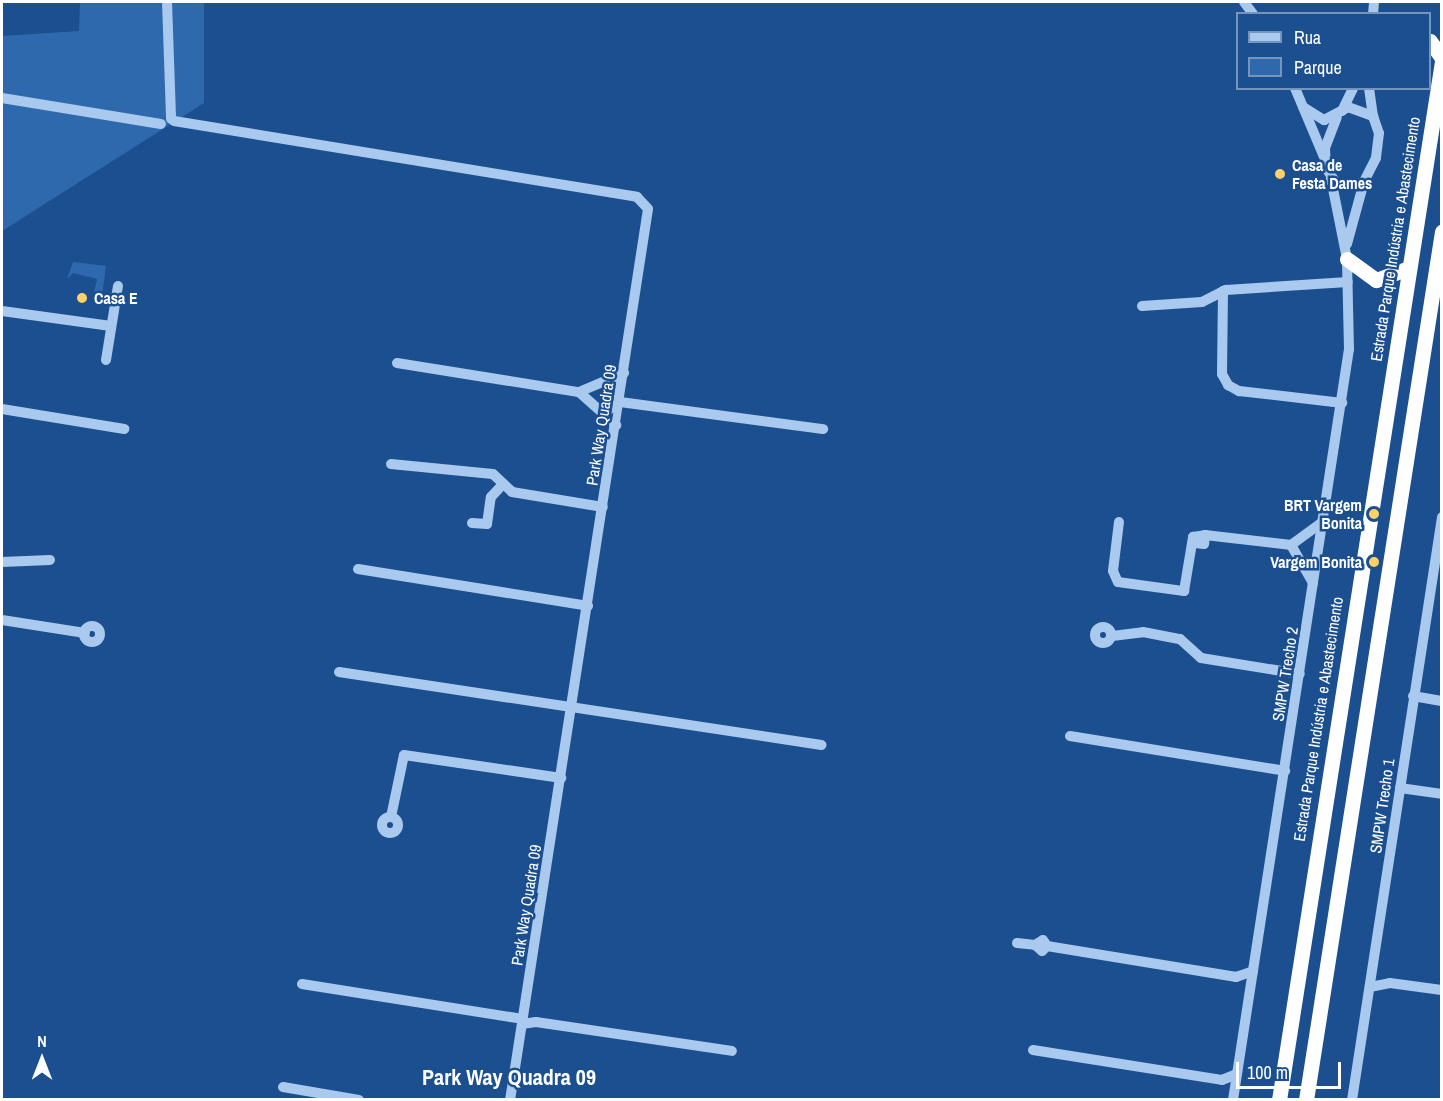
<!DOCTYPE html>
<html>
<head>
<meta charset="utf-8">
<style>
	body { margin:0 }
	#map { position:relative; width:1443px; height:1101px; overflow:hidden; background:#1b4f8f; font-family:"Archivo Narrow",sans-serif }
	div>[style] { position:absolute }
	[style*='--x'] { left:calc(var(--x)*1px); top:calc(var(--y)*1px); width:calc(var(--w)*1px); rotate:calc(var(--a)*1deg) }
	.green>* { inset:0; background:#2e69ad }
	.minor>* { height:10px; margin:-5px; padding:0 5px; transform-origin:5px; border-radius:5px; background:#a9c9ee }
	.minor>.ring { margin:-5px; padding:0; box-sizing:content-box; background:none; border:10px solid #a9c9ee; border-radius:50% }
	.highway>* { height:15px; margin:-7.5px; padding:0 7.5px; transform-origin:7.5px; border-radius:7.5px; background:#fff }
	.dots>* { width:16px; height:16px; translate:-50% -50%; box-sizing:border-box; border:3px solid #1b4f8f; border-radius:50% }
	span { translate:-50% -50%; white-space:nowrap; text-align:center; line-height:1.15; -webkit-text-stroke:5px #1b4f8f; paint-order:stroke }
	.poi-label { font-size:16px; color:#fff; font-weight:700 }
	.left { translate:0 -50%; text-align:left }
	.right { translate:-100% -50%; text-align:right }
	.street-label { font-size:16px; color:#fff }
	.district-label { font-size:22px; color:#fff; font-weight:700 }
	.frame { position:absolute; inset:0; border:3px solid #fff; pointer-events:none }
	.legend { position:absolute; left:1236px; top:12px; width:195px; height:78px; box-sizing:border-box; background:#1b4f8f; border:2px solid #7695bc; margin:0; padding:8px 10px; list-style:none; font-size:18px; color:#fff }
	.legend li { display:flex; align-items:center; gap:12px; height:30px }
	.legend b { width:30px; border:2px solid #7695bc }
	.north { position:absolute; left:12px; top:1029px; width:60px; height:60px; -webkit-text-stroke:4px #1b4f8f; paint-order:stroke; rotate:0deg; font-size:16px; font-weight:700; line-height:24px; text-align:center; color:#fff }
	.north::after { content:''; display:block; margin:auto; width:21px; height:27px; background:#fff; clip-path:polygon(50% 0,100% 100%,50% 72%,0 100%) }
	.scale { position:absolute; left:1236px; top:1062px; width:105px; height:27px; box-sizing:border-box; border:3px solid #fff; border-top:0; padding-left:8px; font-size:18px; line-height:21px; white-space:nowrap; color:#fff; -webkit-text-stroke:4px #1b4f8f; paint-order:stroke }
</style>
</head>
<body>
<div id="map">
	<div class="green">
		<div style="clip-path:polygon(80px 2px,204px 2px,204px 103px,2px 231px,2px 36px,79px 31px)"></div>
		<div style="clip-path:polygon(73px 262px,106px 266px,102px 296px,94px 292px,97px 279px,73px 273px,67px 279px)"></div>
	</div>
	<div class="minor">
		<div style="--x:167;--y:2;--w:117;--a:88"></div>
		<div style="--x:1244;--y:2;--w:15;--a:53"></div>
		<div style="--x:1373;--y:14;--w:12;--a:-85"></div>
		<div style="--x:1295;--y:88;--w:75;--a:67.2"></div>
		<div style="--x:1369;--y:88;--w:28;--a:82"></div>
		<div style="--x:2;--y:98;--w:161;--a:9.3"></div>
		<div style="--x:1303;--y:107;--w:25;--a:32"></div>
		<div style="--x:1324;--y:120;--w:27;--a:-28"></div>
		<div style="--x:1348;--y:107;--w:27;--a:20"></div>
		<div style="--x:1373;--y:116;--w:18;--a:71"></div>
		<div style="--x:1379;--y:133;--w:25;--a:97"></div>
		<div style="--x:1376;--y:158;--w:27;--a:117"></div>
		<div style="--x:1364;--y:182;--w:9;--a:162"></div>
		<div style="--x:1355;--y:185;--w:18;--a:-177"></div>
		<div style="--x:1337;--y:184;--w:19;--a:-125"></div>
		<div style="--x:1326;--y:168;--w:20;--a:-93"></div>
		<div style="--x:1325;--y:148;--w:33;--a:-69"></div>
		<div style="--x:1342;--y:111;--w:25;--a:-64"></div>
		<div style="--x:174;--y:121;--w:469;--a:9.3"></div>
		<div style="--x:637;--y:197;--w:16;--a:47"></div>
		<div style="--x:648;--y:209;--w:902;--a:98.8"></div>
		<div style="--x:1347;--y:244;--w:64;--a:-74.7"></div>
		<div style="--x:1223;--y:291;--w:83;--a:90.7"></div>
		<div style="--x:1222;--y:374;--w:13;--a:61"></div>
		<div style="--x:1228;--y:385;--w:13;--a:29"></div>
		<div style="--x:1239;--y:391;--w:104;--a:6.6"></div>
		<div style="--x:1142;--y:306;--w:60;--a:-3.8"></div>
		<div style="--x:1202;--y:302;--w:27;--a:-27"></div>
		<div style="--x:1226;--y:290;--w:122;--a:-3.8"></div>
		<div style="--x:2;--y:311;--w:110;--a:7.8"></div>
		<div style="--x:106;--y:360;--w:75;--a:-80.8"></div>
		<div style="--x:397;--y:363;--w:184;--a:9.1"></div>
		<div style="--x:579;--y:392;--w:49;--a:-22.9"></div>
		<div style="--x:579;--y:392;--w:50;--a:41.7"></div>
		<div style="--x:620;--y:402;--w:205;--a:7.6"></div>
		<div style="--x:2;--y:409;--w:124;--a:9.3"></div>
		<div style="--x:391;--y:464;--w:102;--a:5.6"></div>
		<div style="--x:493;--y:474;--w:26;--a:43"></div>
		<div style="--x:512;--y:492;--w:92;--a:9.4"></div>
		<div style="--x:1119;--y:522;--w:49;--a:97"></div>
		<div style="--x:1113;--y:571;--w:12;--a:66"></div>
		<div style="--x:1118;--y:582;--w:67;--a:7.8"></div>
		<div style="--x:1184;--y:591;--w:55;--a:-80.5"></div>
		<div style="--x:1193;--y:537;--w:12;--a:-9"></div>
		<div style="--x:1205;--y:535;--w:9;--a:96"></div>
		<div style="--x:1204;--y:544;--w:9;--a:-174"></div>
		<div style="--x:472;--y:523;--w:15;--a:4"></div>
		<div style="--x:487;--y:524;--w:27;--a:-82"></div>
		<div style="--x:491;--y:497;--w:18;--a:-47"></div>
		<div style="--x:1205;--y:535;--w:87;--a:6.6"></div>
		<div style="--x:1291;--y:545;--w:44;--a:59.9"></div>
		<div style="--x:1291;--y:545;--w:39;--a:-36"></div>
		<div style="--x:2;--y:562;--w:48;--a:-2.4"></div>
		<div style="--x:358;--y:569;--w:233;--a:9.1"></div>
		<div style="--x:2;--y:620;--w:84;--a:8.9"></div>
		<div class="ring" style="left:84px;top:626px;width:6px;height:6px"></div>
		<div class="ring" style="left:1095px;top:627px;width:6px;height:6px"></div>
		<div style="--x:1112;--y:636;--w:31;--a:-7"></div>
		<div style="--x:1143;--y:632;--w:38;--a:11"></div>
		<div style="--x:1180;--y:639;--w:28;--a:42"></div>
		<div style="--x:1201;--y:658;--w:100;--a:9.2"></div>
		<div style="--x:339;--y:672;--w:488;--a:8.6"></div>
		<div style="--x:1413;--y:696;--w:29;--a:10"></div>
		<div style="--x:1070;--y:736;--w:218;--a:9.2"></div>
		<div style="--x:1400;--y:788;--w:42;--a:8.1"></div>
		<div class="ring" style="left:382px;top:817px;width:6px;height:6px"></div>
		<div style="--x:391;--y:817;--w:63;--a:-78.2"></div>
		<div style="--x:404;--y:755;--w:159;--a:8.3"></div>
		<div style="--x:1017;--y:943;--w:18;--a:6"></div>
		<div style="--x:1047;--y:946;--w:7;--a:135"></div>
		<div style="--x:1042;--y:951;--w:9;--a:-139"></div>
		<div style="--x:1035;--y:945;--w:9;--a:-32"></div>
		<div style="--x:1043;--y:940;--w:7;--a:56"></div>
		<div style="--x:1047;--y:946;--w:192;--a:9.3"></div>
		<div style="--x:1236;--y:977;--w:18;--a:-19"></div>
		<div style="--x:302;--y:984;--w:223;--a:9"></div>
		<div style="--x:1370;--y:987;--w:20;--a:-11"></div>
		<div style="--x:1390;--y:983;--w:52;--a:7.7"></div>
		<div style="--x:522;--y:1024;--w:14;--a:-8"></div>
		<div style="--x:536;--y:1022;--w:198;--a:8.4"></div>
		<div style="--x:1033;--y:1050;--w:191;--a:9"></div>
		<div style="--x:1222;--y:1080;--w:16;--a:-22"></div>
		<div style="--x:283;--y:1087;--w:77;--a:9.7"></div>
		<div style="--x:1233;--y:1100;--w:760;--a:-81.22"></div>
		<div style="--x:1349;--y:349;--w:90;--a:-91.3"></div>
		<div style="--x:1347;--y:259;--w:82;--a:-101.3"></div>
		<div style="--x:1352;--y:1100;--w:590;--a:-81.22"></div>
	</div>
	<div class="highway">
		<div style="--x:1430;--y:41;--w:21;--a:55"></div>
		<div style="--x:1347;--y:259;--w:36;--a:36"></div>
		<div style="--x:1376;--y:280;--w:35;--a:-20"></div>
		<div style="--x:1279;--y:1100;--w:1052;--a:-81.08"></div>
		<div style="--x:1306;--y:1100;--w:879;--a:-81.1"></div>
	</div>
	<div class="dots">
		<div style="left:1280px;top:174px;background:#ffd166"></div>
		<div style="left:82px;top:298px;background:#ffd166"></div>
		<div style="left:1374px;top:514px;background:#ffd166"></div>
		<div style="left:1374px;top:562px;background:#ffd166"></div>
	</div>
	<div class="poi-label">
		<span class="left" style="left:1292px;top:174px">Casa de<br>Festa Dames</span>
		<span class="left" style="left:94px;top:298px">Casa E</span>
		<span class="right" style="left:1362px;top:514px">BRT Vargem<br>Bonita</span>
		<span class="right" style="left:1362px;top:562px">Vargem Bonita</span>
	</div>
	<div class="street-label">
		<span style="left:1395px;top:239px;rotate:-81deg">Estrada Parque Indústria e Abastecimento</span>
		<span style="left:601px;top:425px;rotate:-81deg">Park Way Quadra 09</span>
		<span style="left:1285px;top:674px;rotate:-81deg">SMPW Trecho 2</span>
		<span style="left:1318px;top:719px;rotate:-81deg">Estrada Parque Indústria e Abastecimento</span>
		<span style="left:1382px;top:806px;rotate:-82deg">SMPW Trecho 1</span>
		<span style="left:526px;top:905px;rotate:-81deg">Park Way Quadra 09</span>
	</div>
	<div class="district-label">
		<span style="left:509px;top:1078px">Park Way Quadra 09</span>
	</div>
	<div class="frame"></div>
	<ul class="legend">
	<li><b style="height:8px;background:#a9c9ee"></b>Rua</li>
	<li><b style="height:16px;background:#2e69ad"></b>Parque</li>
	</ul>
	<div class="north">N</div>
	<div class="scale">100 m</div>
</div>
</body>
</html>
